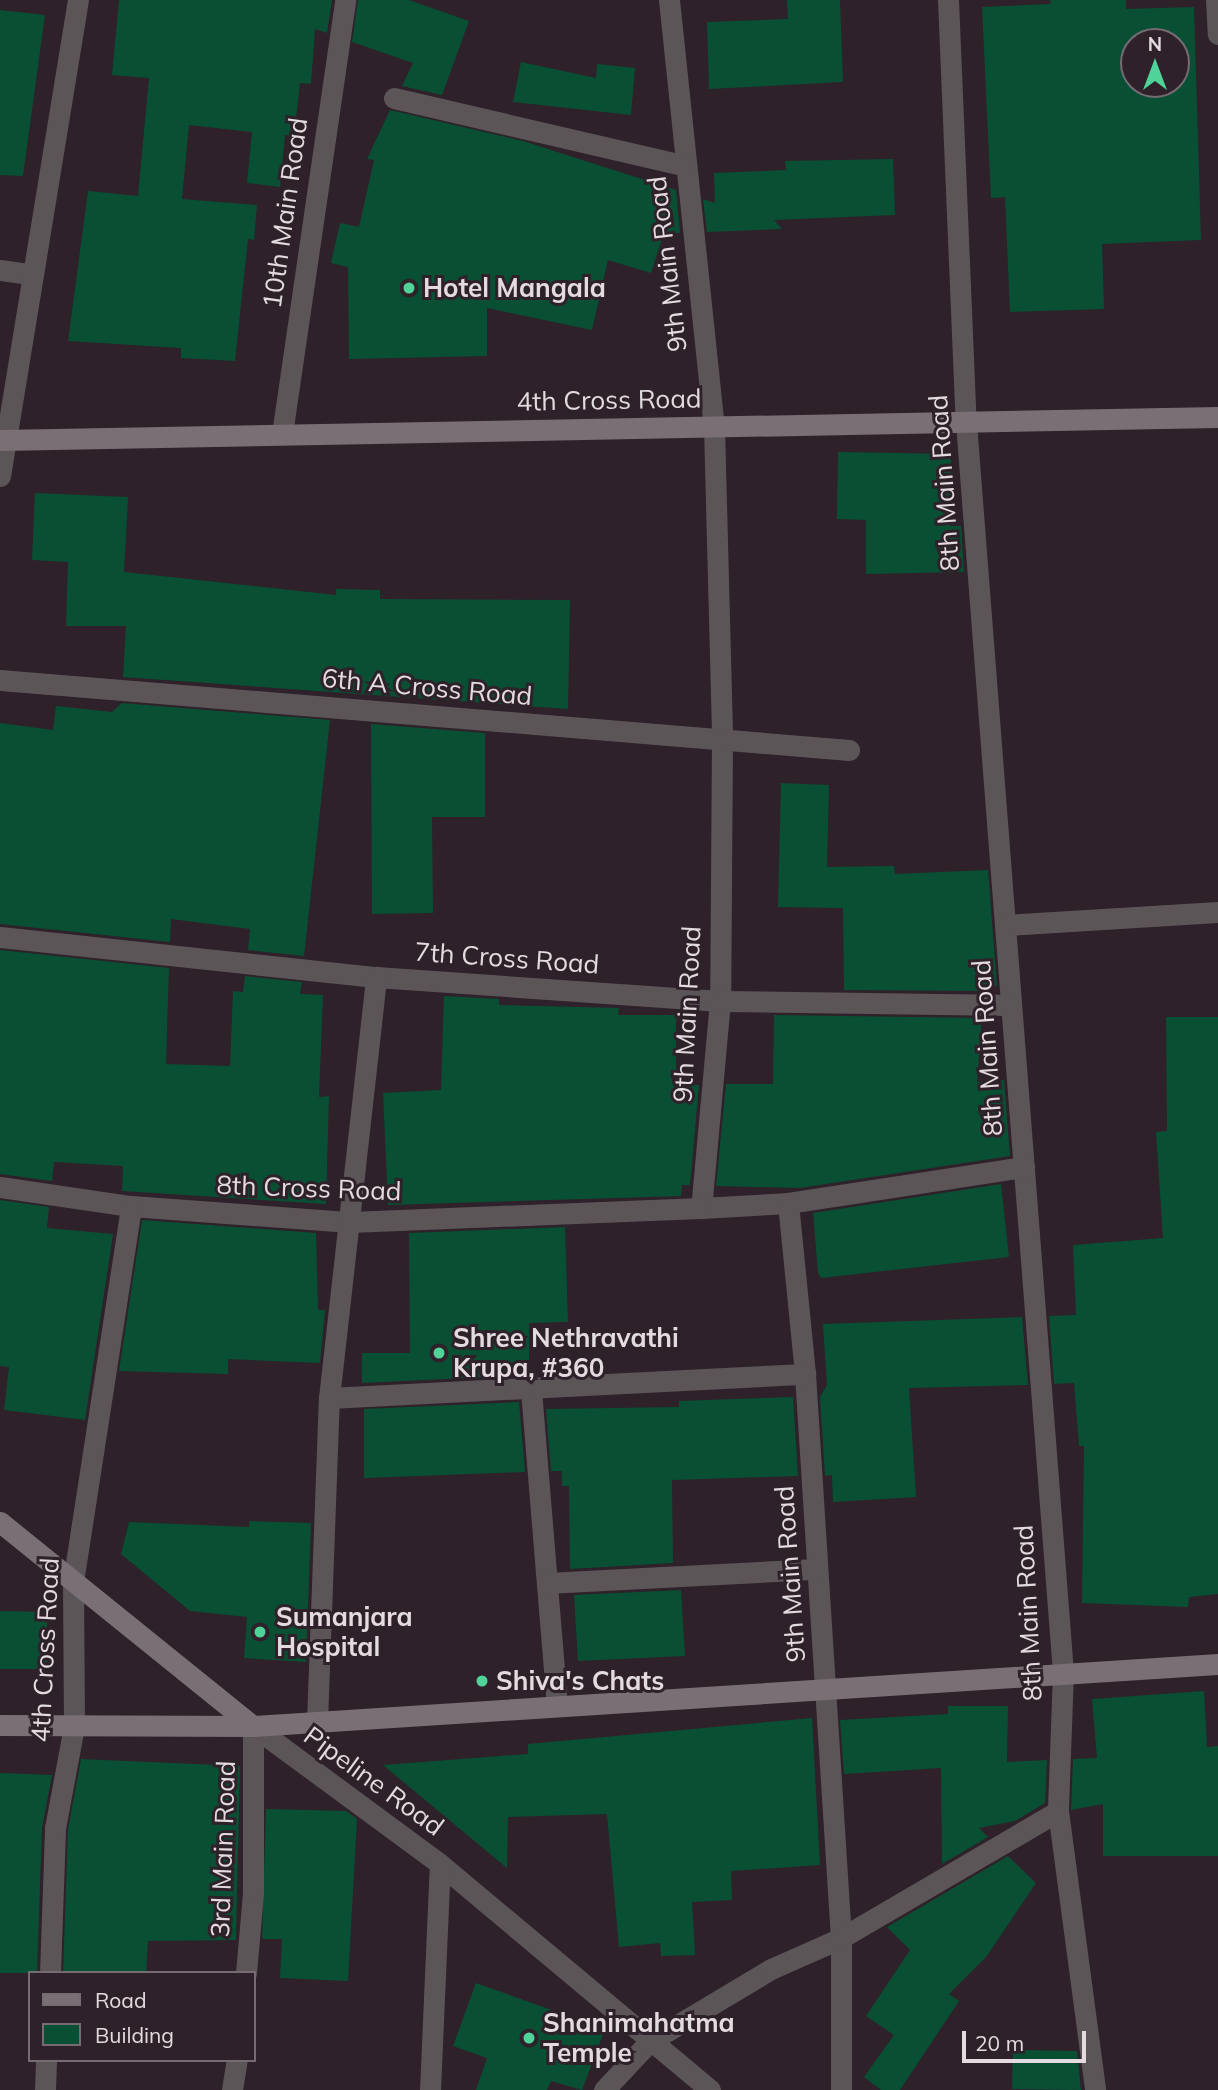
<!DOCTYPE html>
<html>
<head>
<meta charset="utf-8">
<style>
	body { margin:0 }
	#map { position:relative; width:1218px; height:2090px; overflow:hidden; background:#2e2129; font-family:Mulish,sans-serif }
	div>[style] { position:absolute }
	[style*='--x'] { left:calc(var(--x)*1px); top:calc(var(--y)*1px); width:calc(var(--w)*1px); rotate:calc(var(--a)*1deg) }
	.building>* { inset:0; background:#094f34 }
	.street>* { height:21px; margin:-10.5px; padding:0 10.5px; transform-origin:10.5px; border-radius:10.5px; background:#5b5558 }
	.secondary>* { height:21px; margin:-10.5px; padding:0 10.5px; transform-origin:10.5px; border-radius:10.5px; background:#796f75 }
	.dots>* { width:19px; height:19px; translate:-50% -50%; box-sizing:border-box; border:4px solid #2e2129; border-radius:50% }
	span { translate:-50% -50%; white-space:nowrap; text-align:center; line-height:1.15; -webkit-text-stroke:6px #2e2129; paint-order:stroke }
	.street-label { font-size:26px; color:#e3dbdf }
	.poi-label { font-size:26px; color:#e3dbdf; font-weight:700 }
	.left { translate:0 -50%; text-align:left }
	.legend { position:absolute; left:28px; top:1971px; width:228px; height:91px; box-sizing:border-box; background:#2e2129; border:2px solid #766b72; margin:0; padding:9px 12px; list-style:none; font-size:21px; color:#e3dbdf }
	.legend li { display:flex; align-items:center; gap:14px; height:35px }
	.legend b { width:35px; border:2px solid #766b72 }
	.north { position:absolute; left:1120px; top:28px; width:70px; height:70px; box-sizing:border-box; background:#2e2129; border:2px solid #766b72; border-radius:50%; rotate:0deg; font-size:19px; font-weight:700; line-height:28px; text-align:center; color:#e3dbdf }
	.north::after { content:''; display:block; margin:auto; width:24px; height:32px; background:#4fd399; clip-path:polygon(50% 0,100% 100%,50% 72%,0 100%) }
	.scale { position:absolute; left:962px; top:2031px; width:124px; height:32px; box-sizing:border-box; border:4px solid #e3dbdf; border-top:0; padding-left:9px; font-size:21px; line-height:24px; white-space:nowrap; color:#e3dbdf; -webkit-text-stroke:5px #2e2129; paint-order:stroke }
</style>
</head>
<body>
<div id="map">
	<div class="building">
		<div style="clip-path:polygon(119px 0,332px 0,327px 33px,315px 29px,311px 84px,300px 83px,294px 136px,285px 135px,280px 187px,247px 183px,252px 132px,189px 125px,182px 199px,257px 205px,254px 240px,248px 239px,235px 361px,181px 358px,181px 348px,68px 341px,88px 191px,138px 196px,149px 78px,112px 75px)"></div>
		<div style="clip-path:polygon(358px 0,409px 0,469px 21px,442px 95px,402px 86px,413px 63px,352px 42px)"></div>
		<div style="clip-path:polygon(787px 0,840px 0,843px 82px,709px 89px,707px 22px,788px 19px)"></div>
		<div style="clip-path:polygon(evenodd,1050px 0,1126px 0,1126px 9px,1194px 7px,1201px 240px,1102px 244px,1104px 309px,1010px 312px,1005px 197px,991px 198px,982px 7px,1051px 4px,1050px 0,1134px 42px,1176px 42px,1176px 84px,1134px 84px,1134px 42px)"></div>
		<div style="clip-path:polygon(0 10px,45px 15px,23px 176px,0 175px)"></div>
		<div style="clip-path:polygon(521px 62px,596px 78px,597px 64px,635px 68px,631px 115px,513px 102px)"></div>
		<div style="clip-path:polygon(390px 110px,523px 141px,676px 190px,680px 233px,664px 233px,651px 273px,608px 260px,592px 330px,487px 308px,487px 356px,349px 359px,348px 267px,331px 263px,340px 223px,359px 227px,374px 160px,367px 159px)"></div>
		<div style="clip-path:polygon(893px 159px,895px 215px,774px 220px,782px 229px,707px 232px,703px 199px,715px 203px,714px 173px,786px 170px,785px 161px)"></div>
		<div style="clip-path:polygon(838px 452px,951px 454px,950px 526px,961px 526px,964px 572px,866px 574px,866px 520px,837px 519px)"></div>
		<div style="clip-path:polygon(35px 493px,128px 497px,124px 572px,336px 595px,336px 589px,380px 590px,380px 599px,570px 600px,568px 709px,123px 677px,126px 626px,66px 626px,68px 562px,32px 560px)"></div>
		<div style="clip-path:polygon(122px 703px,330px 720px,304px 956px,248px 950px,250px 929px,171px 919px,170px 942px,0 924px,0 723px,53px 730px,56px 706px,112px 712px)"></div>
		<div style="clip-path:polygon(371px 724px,485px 733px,485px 817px,432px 817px,433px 913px,372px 914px)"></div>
		<div style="clip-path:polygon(781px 783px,829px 785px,827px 867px,894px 866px,895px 874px,988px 870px,997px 986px,985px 986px,984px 991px,844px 990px,843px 908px,778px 907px)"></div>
		<div style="clip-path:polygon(0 950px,169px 968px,166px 1064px,230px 1066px,233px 991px,243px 992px,245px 976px,302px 982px,300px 994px,323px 995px,319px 1097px,329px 1096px,326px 1204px,122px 1191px,123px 1166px,54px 1162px,52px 1181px,0 1174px)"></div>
		<div style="clip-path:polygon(444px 996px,499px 999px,499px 1005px,619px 1008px,618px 1015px,676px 1015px,676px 1085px,699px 1085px,690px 1185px,682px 1185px,681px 1196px,388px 1205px,383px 1093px,441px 1090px)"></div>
		<div style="clip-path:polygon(774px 1015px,982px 1018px,977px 1082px,1004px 1080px,1010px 1156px,800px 1188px,716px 1186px,726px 1084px,773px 1084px)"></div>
		<div style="clip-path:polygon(1166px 1017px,1218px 1017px,1218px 1594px,1189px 1597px,1188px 1607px,1082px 1603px,1084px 1446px,1079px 1446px,1074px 1383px,1054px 1384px,1049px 1316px,1076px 1315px,1073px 1245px,1163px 1238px,1156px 1132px,1167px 1131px)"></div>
		<div style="clip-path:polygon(1001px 1184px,1009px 1257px,821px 1278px,818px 1273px,813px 1213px)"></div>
		<div style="clip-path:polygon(0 1200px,49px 1207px,47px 1228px,113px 1234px,85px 1420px,4px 1410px,9px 1367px,0 1366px)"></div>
		<div style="clip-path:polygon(142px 1220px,316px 1233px,318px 1310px,325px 1310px,320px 1363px,228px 1359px,228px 1374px,119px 1371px)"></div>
		<div style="clip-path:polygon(565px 1227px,568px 1322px,529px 1323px,529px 1375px,362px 1383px,362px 1353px,410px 1353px,409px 1233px)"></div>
		<div style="clip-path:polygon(1022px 1317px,1028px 1385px,909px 1388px,916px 1497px,833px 1502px,832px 1475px,825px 1476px,820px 1397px,827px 1385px,823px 1324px)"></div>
		<div style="clip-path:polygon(793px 1397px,798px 1476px,672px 1480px,673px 1563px,570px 1569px,569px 1486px,562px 1486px,562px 1471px,551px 1471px,546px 1409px,679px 1407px,679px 1401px)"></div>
		<div style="clip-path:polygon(519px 1402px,525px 1472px,364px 1478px,364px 1409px)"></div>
		<div style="clip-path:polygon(249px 1521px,311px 1523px,306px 1662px,244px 1658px,247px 1617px,190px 1611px,121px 1554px,129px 1522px,249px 1527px)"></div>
		<div style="clip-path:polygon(681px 1590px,685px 1656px,578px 1661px,574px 1595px)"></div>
		<div style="clip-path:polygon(0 1611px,47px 1612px,47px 1669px,0 1669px)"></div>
		<div style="clip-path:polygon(1204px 1691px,1207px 1747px,1218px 1746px,1218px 1856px,1103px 1856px,1103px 1804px,1071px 1810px,1073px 1759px,1097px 1758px,1092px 1699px)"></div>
		<div style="clip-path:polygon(948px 1706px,1008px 1706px,1007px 1762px,1047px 1760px,1045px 1803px,1015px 1821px,979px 1828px,988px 1837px,942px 1864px,941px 1768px,844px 1774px,840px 1720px,948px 1714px)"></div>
		<div style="clip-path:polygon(812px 1718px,820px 1865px,731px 1871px,732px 1900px,692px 1902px,695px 1955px,661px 1956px,660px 1943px,619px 1947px,607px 1814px,508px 1817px,507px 1868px,383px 1765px,528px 1754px,528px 1744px)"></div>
		<div style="clip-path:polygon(81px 1759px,240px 1766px,236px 1940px,148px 1941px,146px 1973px,63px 1973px,68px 1829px)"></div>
		<div style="clip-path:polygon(0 1773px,52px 1775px,42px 1828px,37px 1973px,0 1973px)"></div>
		<div style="clip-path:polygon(266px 1809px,346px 1811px,357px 1819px,348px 1981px,280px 1978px,282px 1939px,262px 1939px)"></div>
		<div style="clip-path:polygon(1008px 1856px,1036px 1883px,986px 1957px,949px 1994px,959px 2001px,900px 2090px,881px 2090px,864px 2077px,894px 2035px,866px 2016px,910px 1950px,887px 1927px)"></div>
		<div style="clip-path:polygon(476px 1983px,605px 2029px,582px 2090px,551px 2081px,547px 2090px,476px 2090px,487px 2058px,453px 2046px)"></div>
		<div style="clip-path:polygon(1013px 2050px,1077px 2051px,1081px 2090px,1012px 2089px)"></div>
	</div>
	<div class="street">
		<div style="--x:669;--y:0;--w:429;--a:84"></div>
		<div style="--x:714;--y:427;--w:312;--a:88.5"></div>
		<div style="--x:722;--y:739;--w:262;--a:90.4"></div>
		<div style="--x:720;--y:1001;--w:208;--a:95.2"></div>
		<div style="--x:701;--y:1208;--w:87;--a:-3.3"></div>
		<div style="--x:788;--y:1203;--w:172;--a:84.3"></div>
		<div style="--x:805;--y:1374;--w:565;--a:86.35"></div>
		<div style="--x:841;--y:1938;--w:152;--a:90"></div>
		<div style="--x:948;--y:0;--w:423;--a:87.6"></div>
		<div style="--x:966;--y:423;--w:1253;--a:85.56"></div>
		<div style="--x:1063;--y:1672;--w:139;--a:92.1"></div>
		<div style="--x:1058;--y:1811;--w:281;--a:82.4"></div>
		<div style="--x:1216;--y:0;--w:34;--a:87"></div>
		<div style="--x:394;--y:98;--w:297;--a:13.1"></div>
		<div style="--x:0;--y:270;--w:30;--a:8"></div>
		<div style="--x:282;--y:434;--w:439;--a:-81.7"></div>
		<div style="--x:0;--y:476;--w:482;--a:-80.7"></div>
		<div style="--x:0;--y:680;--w:852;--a:4.71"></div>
		<div style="--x:1005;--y:925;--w:213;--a:-3.5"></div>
		<div style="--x:0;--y:937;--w:378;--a:6.1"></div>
		<div style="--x:376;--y:977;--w:345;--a:4"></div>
		<div style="--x:720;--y:1001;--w:291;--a:0.8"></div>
		<div style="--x:0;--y:1187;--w:132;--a:8.3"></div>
		<div style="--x:131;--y:1206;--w:220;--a:4.2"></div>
		<div style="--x:350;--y:1222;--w:351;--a:-2.3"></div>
		<div style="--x:788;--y:1203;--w:239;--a:-8.7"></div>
		<div style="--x:531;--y:1390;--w:317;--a:85.3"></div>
		<div style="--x:329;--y:1398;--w:477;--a:-2.9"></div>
		<div style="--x:547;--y:1583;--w:270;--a:-3"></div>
		<div style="--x:317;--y:1722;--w:324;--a:-87.9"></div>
		<div style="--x:329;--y:1398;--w:424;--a:-83.6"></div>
		<div style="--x:253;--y:1726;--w:232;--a:36.4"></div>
		<div style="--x:440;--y:1864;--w:352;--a:39.9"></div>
		<div style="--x:50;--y:1973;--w:145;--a:-88"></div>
		<div style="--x:55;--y:1828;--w:104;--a:-79.4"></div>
		<div style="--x:74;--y:1726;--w:144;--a:-90.4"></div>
		<div style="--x:73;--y:1582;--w:380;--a:-81.2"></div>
		<div style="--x:246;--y:1973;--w:80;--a:-85"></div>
		<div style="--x:253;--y:1893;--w:167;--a:-90"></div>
		<div style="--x:45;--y:2090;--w:30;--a:-88"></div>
		<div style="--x:232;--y:2090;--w:30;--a:-81"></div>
		<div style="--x:430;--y:2090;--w:226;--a:-87.5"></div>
		<div style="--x:604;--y:2090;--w:66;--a:-46.8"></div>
		<div style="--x:649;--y:2042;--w:142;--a:-30.9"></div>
		<div style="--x:771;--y:1969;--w:77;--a:-23.9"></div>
		<div style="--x:841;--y:1938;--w:251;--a:-30.3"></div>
	</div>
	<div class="secondary">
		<div style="--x:0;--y:440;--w:1218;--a:-1.08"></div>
		<div style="--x:0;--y:1522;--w:325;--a:38.9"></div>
		<div style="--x:0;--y:1725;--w:253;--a:0.2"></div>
		<div style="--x:253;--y:1726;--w:967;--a:-3.68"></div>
	</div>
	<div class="dots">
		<div style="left:409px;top:288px;background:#4fd399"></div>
		<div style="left:439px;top:1353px;background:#4fd399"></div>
		<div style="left:260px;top:1632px;background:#4fd399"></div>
		<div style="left:482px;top:1681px;background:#4fd399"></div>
		<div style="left:529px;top:2038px;background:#4fd399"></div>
	</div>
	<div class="street-label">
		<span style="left:285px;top:213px;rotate:-82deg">10th Main Road</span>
		<span style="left:667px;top:264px;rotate:-97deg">9th Main Road</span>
		<span style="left:609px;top:400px;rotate:-1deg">4th Cross Road</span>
		<span style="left:944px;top:483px;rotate:-94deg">8th Main Road</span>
		<span style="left:427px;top:687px;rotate:5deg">6th A Cross Road</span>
		<span style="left:507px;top:958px;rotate:4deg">7th Cross Road</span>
		<span style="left:687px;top:1014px;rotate:-87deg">9th Main Road</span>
		<span style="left:987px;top:1048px;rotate:-94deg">8th Main Road</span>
		<span style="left:309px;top:1188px;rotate:2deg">8th Cross Road</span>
		<span style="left:790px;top:1574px;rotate:-94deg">9th Main Road</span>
		<span style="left:1028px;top:1613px;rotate:-93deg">8th Main Road</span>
		<span style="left:45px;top:1650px;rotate:-87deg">4th Cross Road</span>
		<span style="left:374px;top:1781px;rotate:36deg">Pipeline Road</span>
		<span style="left:223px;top:1849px;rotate:-88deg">3rd Main Road</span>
	</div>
	<div class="poi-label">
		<span class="left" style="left:423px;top:288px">Hotel Mangala</span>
		<span class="left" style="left:453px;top:1353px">Shree Nethravathi<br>Krupa, #360</span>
		<span class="left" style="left:276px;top:1632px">Sumanjara<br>Hospital</span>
		<span class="left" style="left:496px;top:1681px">Shiva's Chats</span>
		<span class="left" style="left:543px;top:2038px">Shanimahatma<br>Temple</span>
	</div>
	<ul class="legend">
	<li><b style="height:9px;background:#796f75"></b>Road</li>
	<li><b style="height:19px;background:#094f34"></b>Building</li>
	</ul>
	<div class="north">N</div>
	<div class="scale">20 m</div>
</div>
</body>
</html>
